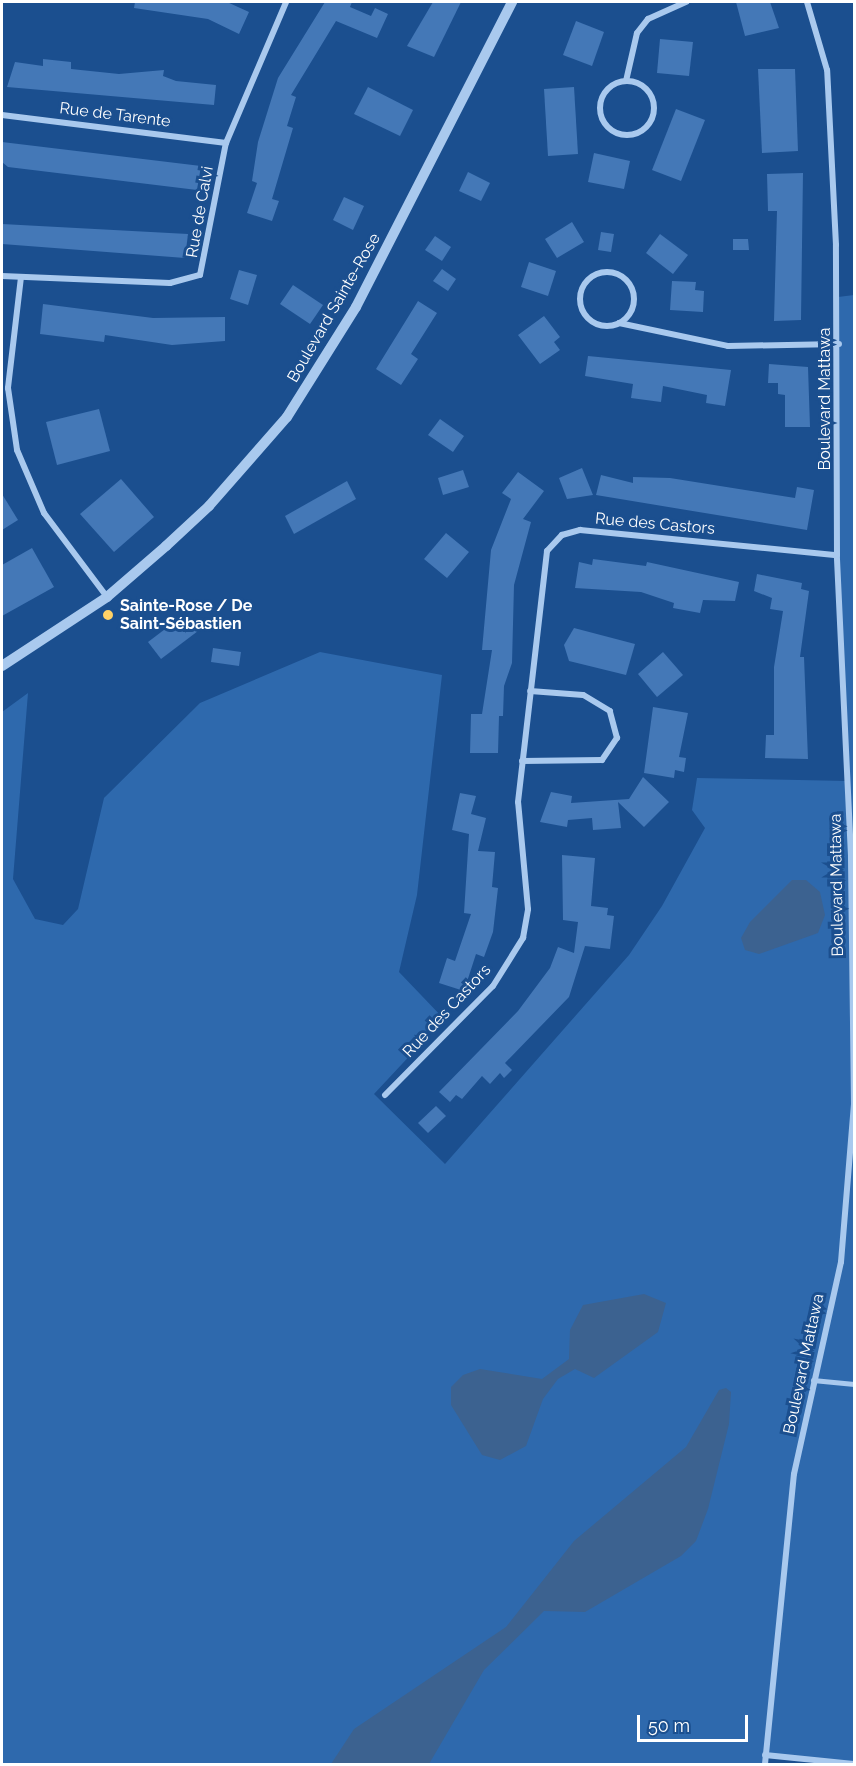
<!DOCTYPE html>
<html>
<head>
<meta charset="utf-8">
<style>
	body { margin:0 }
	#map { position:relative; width:856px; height:1766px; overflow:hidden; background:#1b4f8f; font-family:Raleway,sans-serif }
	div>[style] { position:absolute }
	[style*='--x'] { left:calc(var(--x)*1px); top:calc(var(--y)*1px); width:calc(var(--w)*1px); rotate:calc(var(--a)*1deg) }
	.green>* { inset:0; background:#2e69ad }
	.water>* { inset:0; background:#3c6290 }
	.building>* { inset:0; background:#4478b7 }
	.service>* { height:4.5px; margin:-2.25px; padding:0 2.25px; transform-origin:2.25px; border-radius:2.25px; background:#a9c9ee }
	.minor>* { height:6px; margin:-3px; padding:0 3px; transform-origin:3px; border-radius:3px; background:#a9c9ee }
	.minor>.ring { margin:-3px; padding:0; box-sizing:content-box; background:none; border:6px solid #a9c9ee; border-radius:50% }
	.tertiary>* { height:10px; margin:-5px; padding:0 5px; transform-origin:5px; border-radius:5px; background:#a9c9ee }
	.dots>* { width:16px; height:16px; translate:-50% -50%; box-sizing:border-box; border:3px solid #1b4f8f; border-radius:50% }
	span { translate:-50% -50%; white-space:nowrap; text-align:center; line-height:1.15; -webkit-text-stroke:6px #1b4f8f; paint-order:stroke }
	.street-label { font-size:16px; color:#fff }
	.poi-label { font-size:16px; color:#fff; font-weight:700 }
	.left { translate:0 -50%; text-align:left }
	.frame { position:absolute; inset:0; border:3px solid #fff; pointer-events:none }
	.scale { position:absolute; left:637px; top:1715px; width:111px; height:27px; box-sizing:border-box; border:3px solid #fff; border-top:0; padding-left:8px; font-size:18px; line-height:21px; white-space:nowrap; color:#fff; -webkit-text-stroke:4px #1b4f8f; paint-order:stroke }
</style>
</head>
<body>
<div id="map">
	<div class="green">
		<div style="clip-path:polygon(854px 295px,854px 1764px,766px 1755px,765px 1764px,2px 1764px,2px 712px,28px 693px,13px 879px,35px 919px,63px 925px,78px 909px,104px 798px,200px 703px,320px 652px,442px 675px,417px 895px,399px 972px,444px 1019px,374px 1094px,445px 1164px,629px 955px,662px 906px,705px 828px,692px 810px,697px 778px,847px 781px,837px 555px,838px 297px)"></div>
	</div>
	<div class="water">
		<div style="clip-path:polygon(792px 880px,806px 880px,820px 892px,825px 915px,818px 933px,759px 954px,745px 950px,741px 938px,750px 922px)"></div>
		<div style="clip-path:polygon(644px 1294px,666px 1303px,658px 1332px,594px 1378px,575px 1369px,558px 1379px,543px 1399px,526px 1446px,500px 1460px,482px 1455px,451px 1405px,451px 1387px,463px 1375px,480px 1369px,542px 1379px,569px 1359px,570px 1330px,583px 1305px)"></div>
		<div style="clip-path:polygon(726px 1388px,731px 1392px,729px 1424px,708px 1509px,696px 1541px,681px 1556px,585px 1612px,544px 1611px,484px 1670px,429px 1764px,331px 1764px,354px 1729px,506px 1627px,574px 1541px,686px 1447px,719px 1390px)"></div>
	</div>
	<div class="building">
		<div style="clip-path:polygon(135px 2px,227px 2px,249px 12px,239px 34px,208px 19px,134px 8px)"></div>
		<div style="clip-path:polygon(325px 2px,352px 2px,350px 7px,371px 16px,375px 8px,388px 14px,377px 38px,336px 21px,291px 95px,296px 97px,287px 126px,293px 128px,272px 199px,279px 201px,272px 221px,247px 213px,257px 183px,252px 181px,258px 142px,278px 78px)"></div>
		<div style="clip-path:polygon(433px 2px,461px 2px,434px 57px,407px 46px)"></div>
		<div style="clip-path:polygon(736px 2px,770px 2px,779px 28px,745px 36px)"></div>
		<div style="clip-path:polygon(576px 21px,604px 32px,592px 66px,563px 55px)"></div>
		<div style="clip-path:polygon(660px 39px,693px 42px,689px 76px,657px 73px)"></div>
		<div style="clip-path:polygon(43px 59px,71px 62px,71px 69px,119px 74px,164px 70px,163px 76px,176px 81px,216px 85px,214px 105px,7px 87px,15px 62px,43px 66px)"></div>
		<div style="clip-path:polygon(758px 69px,795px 69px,798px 151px,762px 153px)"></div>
		<div style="clip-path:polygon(368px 87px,413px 110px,400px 136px,354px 114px)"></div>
		<div style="clip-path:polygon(574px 87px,578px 154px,548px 156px,544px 89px)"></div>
		<div style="clip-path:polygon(676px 109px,705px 120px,681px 181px,652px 170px)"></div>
		<div style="clip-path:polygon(2px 142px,201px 166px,197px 190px,8px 167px,2px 162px)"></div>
		<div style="clip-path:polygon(594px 153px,630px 161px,624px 189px,588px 182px)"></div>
		<div style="clip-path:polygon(468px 172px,490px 183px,481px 201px,459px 191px)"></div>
		<div style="clip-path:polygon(803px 173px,801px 320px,774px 321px,777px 211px,768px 211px,767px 174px)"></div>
		<div style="clip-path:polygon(344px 197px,364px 206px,353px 230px,333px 220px)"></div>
		<div style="clip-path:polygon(572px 222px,584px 242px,557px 258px,545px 239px)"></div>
		<div style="clip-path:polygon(2px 224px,188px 234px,185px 258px,2px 244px)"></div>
		<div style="clip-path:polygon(601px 232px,614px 234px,611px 252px,598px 250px)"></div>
		<div style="clip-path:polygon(660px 234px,688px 255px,673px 274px,646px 253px)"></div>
		<div style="clip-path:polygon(435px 236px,451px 247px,442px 261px,425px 250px)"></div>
		<div style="clip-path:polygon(733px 239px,748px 239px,749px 250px,733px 250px)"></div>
		<div style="clip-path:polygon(529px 262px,556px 271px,548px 296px,521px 287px)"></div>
		<div style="clip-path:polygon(442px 269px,456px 279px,448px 291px,433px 281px)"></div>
		<div style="clip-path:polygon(239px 270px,257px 275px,248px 305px,230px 299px)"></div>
		<div style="clip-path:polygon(672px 281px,696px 282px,695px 290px,704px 291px,703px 312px,670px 310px)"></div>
		<div style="clip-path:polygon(293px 285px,323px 305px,310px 324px,280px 304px)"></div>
		<div style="clip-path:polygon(418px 301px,437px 313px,411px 354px,418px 359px,401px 385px,376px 369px)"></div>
		<div style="clip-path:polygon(43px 304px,153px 318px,225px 317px,225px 341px,172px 345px,105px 335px,104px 342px,40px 334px)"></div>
		<div style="clip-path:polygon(544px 316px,560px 337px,554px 342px,560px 350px,540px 364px,518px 335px)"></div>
		<div style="clip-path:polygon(588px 356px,731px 370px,725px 406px,706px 403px,707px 395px,663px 386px,661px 402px,631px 398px,633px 384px,585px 376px)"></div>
		<div style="clip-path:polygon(769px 364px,808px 367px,810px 427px,785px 427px,785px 395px,778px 394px,778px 383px,768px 383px)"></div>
		<div style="clip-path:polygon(99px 409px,110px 451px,57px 465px,46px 422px)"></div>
		<div style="clip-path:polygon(440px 419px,464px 436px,453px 452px,428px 435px)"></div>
		<div style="clip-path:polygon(582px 468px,593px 495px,567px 499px,559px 478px)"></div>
		<div style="clip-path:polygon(463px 470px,469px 487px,443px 495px,438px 478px)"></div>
		<div style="clip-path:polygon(518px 472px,544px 491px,523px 519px,531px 522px,514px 585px,512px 663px,504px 686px,503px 716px,499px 716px,498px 753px,470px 753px,471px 714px,482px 714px,492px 650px,482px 650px,491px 550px,511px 499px,502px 493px)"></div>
		<div style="clip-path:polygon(601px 475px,633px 483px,633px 477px,670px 478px,795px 498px,797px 487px,814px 490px,807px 530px,596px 495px)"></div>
		<div style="clip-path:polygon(121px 479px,154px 517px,114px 552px,80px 514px)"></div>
		<div style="clip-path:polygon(347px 481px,356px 499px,294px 534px,285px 516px)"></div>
		<div style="clip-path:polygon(2px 494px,18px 520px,2px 530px)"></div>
		<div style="clip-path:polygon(446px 533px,469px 552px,447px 578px,424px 559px)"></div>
		<div style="clip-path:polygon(32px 548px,54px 587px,2px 616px,2px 565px)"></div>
		<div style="clip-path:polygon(593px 559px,646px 566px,647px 562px,739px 582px,735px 601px,703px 600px,700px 613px,673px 608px,674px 603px,641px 592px,575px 588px,579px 562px,592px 565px)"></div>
		<div style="clip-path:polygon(757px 574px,802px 583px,801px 589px,809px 591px,800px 657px,804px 657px,808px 759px,765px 758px,766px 735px,774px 735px,774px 667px,783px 611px,770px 609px,772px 598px,754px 591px)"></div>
		<div style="clip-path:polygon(185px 614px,198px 631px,161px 659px,148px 642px)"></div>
		<div style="clip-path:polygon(574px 628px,635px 644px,626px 675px,569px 661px,564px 645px)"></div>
		<div style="clip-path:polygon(213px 648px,241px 652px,239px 666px,211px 662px)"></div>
		<div style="clip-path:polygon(663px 652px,683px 675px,657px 697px,638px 674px)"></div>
		<div style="clip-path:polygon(653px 707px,688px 713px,679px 757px,686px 758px,684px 772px,675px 770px,674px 778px,644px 773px)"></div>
		<div style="clip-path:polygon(643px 777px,669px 802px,644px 827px,618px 802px,621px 828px,593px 830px,592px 818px,568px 820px,567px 827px,540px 822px,551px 792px,572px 796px,571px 803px,629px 799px)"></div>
		<div style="clip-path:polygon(460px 793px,476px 796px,471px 814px,486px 818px,478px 851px,495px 852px,492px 887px,498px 888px,493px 932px,484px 957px,476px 954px,464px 991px,439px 983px,447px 958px,455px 961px,471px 914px,464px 913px,469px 834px,452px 830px)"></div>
		<div style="clip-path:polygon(562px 855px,595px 858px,591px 906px,608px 908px,607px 915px,614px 916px,610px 949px,585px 946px,569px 997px,505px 1063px,512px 1070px,504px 1078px,500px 1073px,490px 1084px,482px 1076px,462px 1099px,456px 1095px,450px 1102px,439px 1092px,518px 1011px,550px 968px,558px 947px,574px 953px,578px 922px,563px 920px)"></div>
		<div style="clip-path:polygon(436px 1106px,446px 1116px,428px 1133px,418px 1123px)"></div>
	</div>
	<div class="service">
		<div style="--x:813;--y:1380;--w:41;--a:5.6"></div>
	</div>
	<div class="minor">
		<div class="ring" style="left:600px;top:81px;width:48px;height:48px"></div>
		<div style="--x:626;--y:81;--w:49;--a:-77.1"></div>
		<div style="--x:637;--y:33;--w:18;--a:-52"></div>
		<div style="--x:648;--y:19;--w:42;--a:-24.1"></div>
		<div style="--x:2;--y:115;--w:226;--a:7.1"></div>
		<div class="ring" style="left:580px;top:272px;width:48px;height:48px"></div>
		<div style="--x:2;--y:276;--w:168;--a:2.4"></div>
		<div style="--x:170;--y:283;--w:31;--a:-15"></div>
		<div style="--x:200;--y:275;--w:135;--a:-78.9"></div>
		<div style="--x:226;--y:143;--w:153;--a:-66.9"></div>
		<div style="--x:21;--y:277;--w:112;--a:96.7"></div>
		<div style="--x:8;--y:388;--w:63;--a:81.7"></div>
		<div style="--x:17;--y:450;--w:69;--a:66.8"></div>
		<div style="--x:44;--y:513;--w:105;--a:53.1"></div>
		<div style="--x:619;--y:323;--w:111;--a:11.9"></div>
		<div style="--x:728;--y:346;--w:111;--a:-1"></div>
		<div style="--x:522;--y:761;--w:80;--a:-0.7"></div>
		<div style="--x:602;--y:760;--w:27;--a:-56"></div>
		<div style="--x:617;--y:738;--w:28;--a:-105"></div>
		<div style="--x:610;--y:711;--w:31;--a:-149"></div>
		<div style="--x:583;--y:695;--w:53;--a:-175.7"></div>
		<div style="--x:385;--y:1095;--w:153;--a:-45.3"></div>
		<div style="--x:493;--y:986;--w:57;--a:-58"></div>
		<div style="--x:523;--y:938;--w:29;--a:-80"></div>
		<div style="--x:528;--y:909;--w:107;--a:-95.3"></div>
		<div style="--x:518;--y:802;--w:253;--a:-83.4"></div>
		<div style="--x:547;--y:551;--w:22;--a:-47"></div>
		<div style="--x:562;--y:535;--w:19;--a:-16"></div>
		<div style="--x:580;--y:530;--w:258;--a:5.6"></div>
		<div style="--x:765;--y:1755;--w:89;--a:5.8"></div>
		<div style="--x:765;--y:1764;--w:291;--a:-84.3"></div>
		<div style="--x:794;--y:1474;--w:217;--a:-77.5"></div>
		<div style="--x:841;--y:1262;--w:158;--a:-85.3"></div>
		<div style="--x:854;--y:1105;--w:249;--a:-90.7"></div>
		<div style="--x:851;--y:856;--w:301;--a:-92.7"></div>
		<div style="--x:837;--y:555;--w:310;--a:-90.2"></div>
		<div style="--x:836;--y:245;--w:175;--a:-92.9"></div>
		<div style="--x:827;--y:70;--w:71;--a:-106.4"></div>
	</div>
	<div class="tertiary">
		<div style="--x:2;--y:666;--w:126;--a:-33.3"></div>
		<div style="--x:107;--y:597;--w:78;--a:-40.8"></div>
		<div style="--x:166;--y:546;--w:59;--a:-42.9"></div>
		<div style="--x:209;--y:506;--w:118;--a:-48.8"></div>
		<div style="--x:287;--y:417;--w:130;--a:-57.9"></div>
		<div style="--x:356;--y:307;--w:343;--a:-62.9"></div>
	</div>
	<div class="dots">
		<div style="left:108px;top:615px;background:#ffd166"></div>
	</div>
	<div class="street-label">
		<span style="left:115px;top:115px;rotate:7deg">Rue de Tarente</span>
		<span style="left:200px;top:212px;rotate:-80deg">Rue de Calvi</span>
		<span style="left:334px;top:308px;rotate:-60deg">Boulevard Sainte-Rose</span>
		<span style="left:825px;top:399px;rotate:-90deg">Boulevard Mattawa</span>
		<span style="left:655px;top:524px;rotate:5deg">Rue des Castors</span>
		<span style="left:837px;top:885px;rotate:-91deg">Boulevard Mattawa</span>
		<span style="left:447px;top:1011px;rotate:-47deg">Rue des Castors</span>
		<span style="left:804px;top:1364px;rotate:-78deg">Boulevard Mattawa</span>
	</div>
	<div class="poi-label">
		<span class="left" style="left:120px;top:615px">Sainte-Rose / De<br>Saint-Sébastien</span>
	</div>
	<div class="frame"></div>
	<div class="scale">50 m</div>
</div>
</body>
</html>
